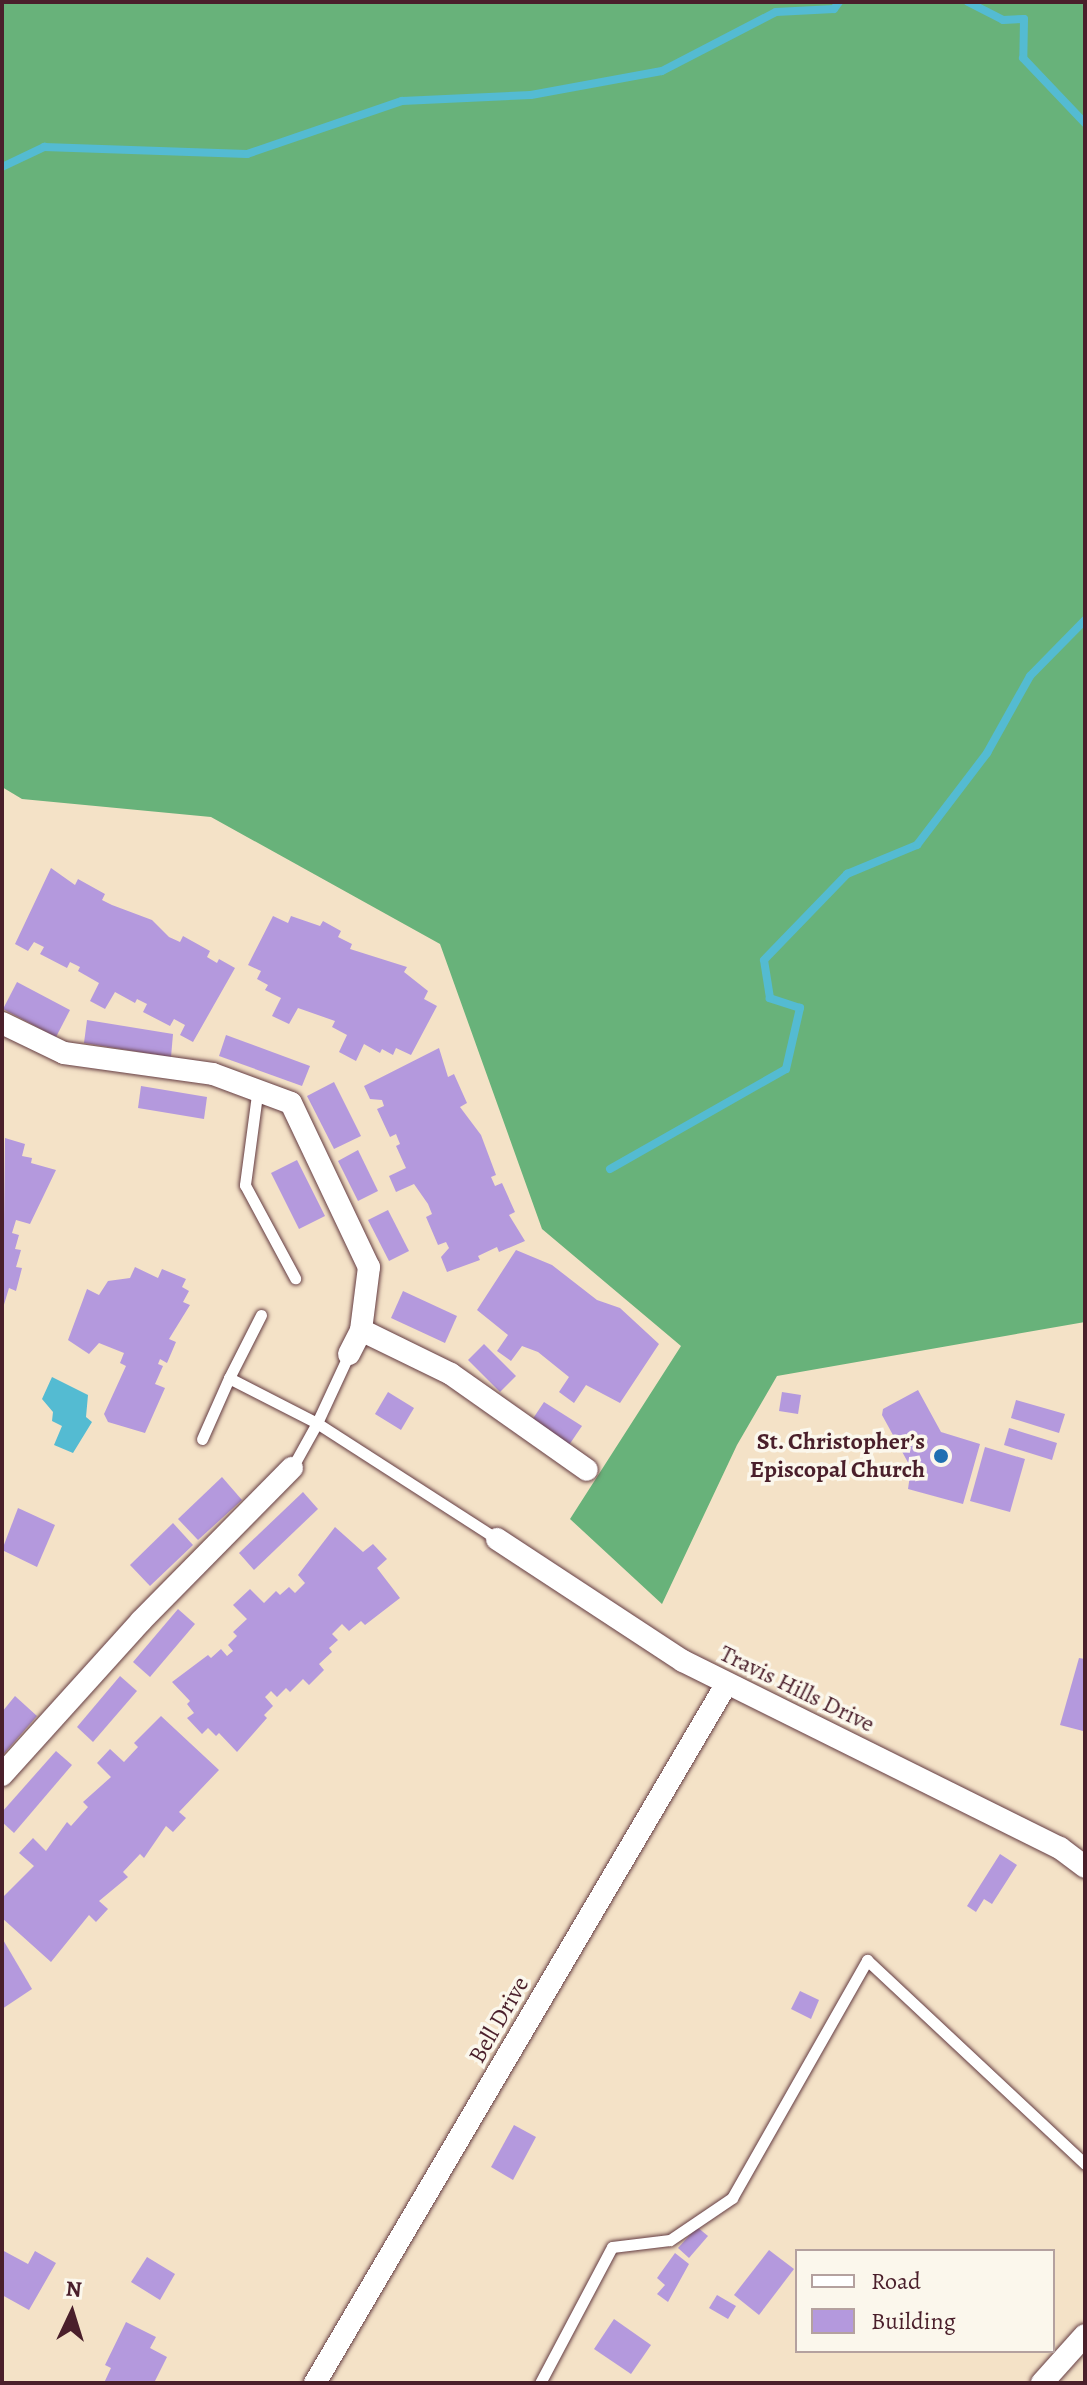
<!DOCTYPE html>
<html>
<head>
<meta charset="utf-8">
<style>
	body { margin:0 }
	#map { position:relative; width:1087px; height:2385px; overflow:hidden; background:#f4e2c7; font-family:Alegreya,serif }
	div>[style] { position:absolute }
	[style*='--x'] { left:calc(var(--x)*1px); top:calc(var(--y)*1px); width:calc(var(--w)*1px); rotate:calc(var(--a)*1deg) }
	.forest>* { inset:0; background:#68b27a }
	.water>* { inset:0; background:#54bbd2 }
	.stream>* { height:8px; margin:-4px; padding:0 4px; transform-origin:4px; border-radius:4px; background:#54bbd2 }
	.building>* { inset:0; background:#b499dd }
	.roads { filter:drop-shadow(0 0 2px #643c42) drop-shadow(0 0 2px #643c42) }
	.lane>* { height:11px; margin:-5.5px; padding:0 5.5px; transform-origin:5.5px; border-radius:5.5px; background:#fff }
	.street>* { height:22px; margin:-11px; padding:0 11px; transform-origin:11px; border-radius:11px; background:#fff }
	.dots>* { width:22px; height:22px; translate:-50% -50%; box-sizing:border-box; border:4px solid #fbf7ec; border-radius:50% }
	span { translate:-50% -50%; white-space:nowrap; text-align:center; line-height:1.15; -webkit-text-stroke:7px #fbf7ec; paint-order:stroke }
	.poi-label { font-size:24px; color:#4a1f2b; font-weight:700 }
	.right { translate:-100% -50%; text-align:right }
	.street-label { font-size:24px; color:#4a1f2b }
	.frame { position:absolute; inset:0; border:4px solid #4a1f2b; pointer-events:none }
	.legend { position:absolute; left:795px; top:2249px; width:260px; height:104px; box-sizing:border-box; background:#fbf7ec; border:2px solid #b4a19f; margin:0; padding:10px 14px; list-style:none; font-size:24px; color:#4a1f2b }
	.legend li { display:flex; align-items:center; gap:16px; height:40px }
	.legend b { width:40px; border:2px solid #b4a19f }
	.north { position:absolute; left:32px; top:2273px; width:80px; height:80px; -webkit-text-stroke:6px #fbf7ec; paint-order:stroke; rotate:4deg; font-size:22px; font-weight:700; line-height:32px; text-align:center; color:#4a1f2b }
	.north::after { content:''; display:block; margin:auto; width:28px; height:36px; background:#4a1f2b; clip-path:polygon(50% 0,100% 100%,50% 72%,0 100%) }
</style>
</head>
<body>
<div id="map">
	<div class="forest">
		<div style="clip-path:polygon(2px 2px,1085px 2px,1085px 1322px,777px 1376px,737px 1445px,662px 1604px,570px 1519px,681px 1346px,542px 1229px,440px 944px,211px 817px,22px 799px,2px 787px)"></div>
	</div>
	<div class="water">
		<div style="clip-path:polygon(52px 1377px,88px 1395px,86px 1417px,92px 1422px,73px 1453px,54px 1445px,62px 1426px,52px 1421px,53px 1412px,42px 1399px)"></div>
	</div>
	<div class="stream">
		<div style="--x:968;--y:2;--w:39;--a:27"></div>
		<div style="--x:1003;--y:20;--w:21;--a:-3"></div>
		<div style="--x:1024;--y:19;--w:39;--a:91"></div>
		<div style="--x:1023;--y:58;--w:90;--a:46.4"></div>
		<div style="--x:2;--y:167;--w:47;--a:-25.5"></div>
		<div style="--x:44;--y:147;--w:203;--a:2"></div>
		<div style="--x:247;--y:154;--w:164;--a:-18.9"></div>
		<div style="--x:402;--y:101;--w:129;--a:-2.7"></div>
		<div style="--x:531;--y:95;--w:133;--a:-10.4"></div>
		<div style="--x:662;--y:71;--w:128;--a:-27.4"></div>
		<div style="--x:776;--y:12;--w:58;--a:-3"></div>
		<div style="--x:834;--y:9;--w:9;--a:-54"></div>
		<div style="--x:610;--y:1169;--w:202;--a:-29.6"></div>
		<div style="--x:786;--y:1069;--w:63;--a:-77.1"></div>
		<div style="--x:800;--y:1008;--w:32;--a:-162"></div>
		<div style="--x:770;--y:998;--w:38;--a:-99"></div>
		<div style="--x:764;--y:960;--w:120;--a:-46"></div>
		<div style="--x:847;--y:874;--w:76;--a:-22.5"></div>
		<div style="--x:917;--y:845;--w:116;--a:-52.7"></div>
		<div style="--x:987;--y:753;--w:88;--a:-60.8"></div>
		<div style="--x:1030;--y:676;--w:78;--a:-45.5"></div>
	</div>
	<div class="building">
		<div style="clip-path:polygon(51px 868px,75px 885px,78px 879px,105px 894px,102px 900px,112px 905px,152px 920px,169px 937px,180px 942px,183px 936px,210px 951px,207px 957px,217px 963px,219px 959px,235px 968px,193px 1042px,180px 1035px,185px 1025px,174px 1019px,170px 1026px,143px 1012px,147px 1004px,137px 999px,135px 1003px,115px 992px,105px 1009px,90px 1001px,99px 983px,78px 971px,80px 967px,70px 962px,67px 968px,40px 954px,44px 947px,34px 942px,28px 951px,15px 944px)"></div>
		<div style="clip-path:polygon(273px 916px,288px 923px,291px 916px,320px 926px,323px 921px,341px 931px,338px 937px,352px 944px,350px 949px,407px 967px,404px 972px,428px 991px,424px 999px,437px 1006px,411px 1055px,396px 1048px,393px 1055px,382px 1049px,380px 1053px,364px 1044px,356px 1061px,339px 1052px,347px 1035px,332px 1027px,335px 1021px,298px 1008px,289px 1024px,272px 1016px,281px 998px,265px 990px,268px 985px,257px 979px,261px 971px,248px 965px)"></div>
		<div style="clip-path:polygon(17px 982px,70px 1010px,56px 1037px,3px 1009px)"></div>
		<div style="clip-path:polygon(87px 1020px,173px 1034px,171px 1057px,84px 1043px)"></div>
		<div style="clip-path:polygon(226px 1035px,310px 1066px,302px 1086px,219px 1056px)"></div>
		<div style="clip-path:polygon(439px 1048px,448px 1077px,454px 1074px,467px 1103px,460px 1107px,481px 1135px,496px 1175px,491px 1177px,495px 1186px,502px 1183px,515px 1212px,509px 1215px,525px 1241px,499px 1252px,497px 1247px,478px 1256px,480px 1260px,447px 1272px,441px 1257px,449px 1248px,446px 1242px,438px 1245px,426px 1217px,432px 1214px,428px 1204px,414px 1184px,396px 1192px,389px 1176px,406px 1168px,396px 1146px,400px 1144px,396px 1134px,390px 1137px,377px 1109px,384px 1106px,382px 1100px,370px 1099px,364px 1086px)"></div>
		<div style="clip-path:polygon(334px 1082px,361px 1136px,334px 1149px,307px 1096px)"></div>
		<div style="clip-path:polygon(141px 1086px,207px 1097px,204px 1119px,138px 1108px)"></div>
		<div style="clip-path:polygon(5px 1138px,25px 1144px,22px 1156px,32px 1158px,31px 1163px,56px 1170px,30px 1224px,16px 1220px,12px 1233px,19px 1235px,15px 1249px,21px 1250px,16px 1267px,22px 1268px,16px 1291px,9px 1288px,3px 1308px)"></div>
		<div style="clip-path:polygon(358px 1150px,378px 1191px,358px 1201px,338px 1161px)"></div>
		<div style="clip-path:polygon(297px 1160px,325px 1216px,299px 1229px,271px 1173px)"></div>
		<div style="clip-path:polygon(388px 1210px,409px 1251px,389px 1261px,368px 1220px)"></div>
		<div style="clip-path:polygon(516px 1250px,552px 1265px,597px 1300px,620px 1308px,659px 1344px,620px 1403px,586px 1385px,574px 1403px,559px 1392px,569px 1377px,538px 1352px,522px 1346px,511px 1361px,497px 1351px,508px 1335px,477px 1310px)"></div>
		<div style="clip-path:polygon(135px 1267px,158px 1278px,162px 1269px,186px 1279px,182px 1287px,189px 1291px,183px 1302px,190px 1305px,169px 1339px,176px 1342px,167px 1363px,160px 1359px,158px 1364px,163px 1366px,155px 1384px,165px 1388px,145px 1433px,108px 1422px,104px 1414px,126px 1366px,120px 1363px,124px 1353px,99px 1343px,89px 1354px,68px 1340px,87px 1289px,99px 1295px,108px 1281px,130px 1278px)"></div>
		<div style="clip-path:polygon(403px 1291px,457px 1316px,445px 1343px,391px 1318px)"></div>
		<div style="clip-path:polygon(484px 1344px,516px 1376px,500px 1392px,468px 1360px)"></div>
		<div style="clip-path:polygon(918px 1390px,941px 1432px,980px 1444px,963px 1504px,908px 1489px,911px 1468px,882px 1415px,883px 1409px)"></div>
		<div style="clip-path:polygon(388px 1392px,414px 1408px,401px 1430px,375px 1414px)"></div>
		<div style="clip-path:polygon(782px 1392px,801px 1395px,798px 1414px,779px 1411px)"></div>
		<div style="clip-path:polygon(1016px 1400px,1065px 1414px,1059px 1433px,1011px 1418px)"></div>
		<div style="clip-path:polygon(544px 1402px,582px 1426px,569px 1445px,532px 1420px)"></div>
		<div style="clip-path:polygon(1009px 1428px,1057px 1443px,1052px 1460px,1004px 1445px)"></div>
		<div style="clip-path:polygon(985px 1447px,1025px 1459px,1010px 1512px,970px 1501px)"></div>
		<div style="clip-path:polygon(222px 1477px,242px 1500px,198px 1540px,178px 1519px)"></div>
		<div style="clip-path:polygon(303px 1492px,318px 1509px,254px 1570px,239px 1553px)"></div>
		<div style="clip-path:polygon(18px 1508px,55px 1525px,37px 1567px,2px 1550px)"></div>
		<div style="clip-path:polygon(173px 1523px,193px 1545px,150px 1586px,130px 1565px)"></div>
		<div style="clip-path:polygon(335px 1527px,363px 1552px,373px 1544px,387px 1559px,377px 1568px,400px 1598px,365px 1625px,361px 1621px,349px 1631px,342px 1624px,332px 1634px,338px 1640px,329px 1648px,332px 1652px,319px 1664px,324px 1670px,309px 1685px,303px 1679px,290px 1692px,286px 1688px,277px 1697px,271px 1691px,265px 1697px,273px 1706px,264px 1715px,267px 1718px,237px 1752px,219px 1733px,216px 1736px,208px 1728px,202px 1734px,187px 1718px,194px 1713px,187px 1704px,190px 1701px,172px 1682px,208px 1655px,211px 1658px,221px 1649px,227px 1656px,233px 1651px,228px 1645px,237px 1636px,233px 1632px,247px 1619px,233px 1605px,250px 1589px,264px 1603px,276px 1591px,280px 1595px,289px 1587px,295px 1593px,305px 1583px,298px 1575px)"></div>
		<div style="clip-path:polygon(178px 1609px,195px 1624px,150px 1677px,133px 1662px)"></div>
		<div style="clip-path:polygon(1079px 1658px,1085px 1659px,1083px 1731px,1060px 1725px)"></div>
		<div style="clip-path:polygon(120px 1676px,137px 1691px,93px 1742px,77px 1727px)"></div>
		<div style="clip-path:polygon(15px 1696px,37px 1716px,2px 1756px,2px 1712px)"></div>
		<div style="clip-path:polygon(161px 1716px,219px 1770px,179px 1812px,186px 1818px,173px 1832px,166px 1826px,144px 1858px,140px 1854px,123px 1872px,128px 1877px,99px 1901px,108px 1909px,96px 1922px,89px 1915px,51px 1962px,2px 1918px,2px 1898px,34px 1866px,19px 1853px,33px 1838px,46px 1851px,67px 1822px,71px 1826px,88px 1807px,83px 1802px,111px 1777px,97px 1763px,110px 1749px,124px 1762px,138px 1747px,134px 1743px)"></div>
		<div style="clip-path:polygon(56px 1751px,72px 1765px,14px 1833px,2px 1822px,2px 1812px)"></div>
		<div style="clip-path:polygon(1000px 1854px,1017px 1865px,992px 1904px,984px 1899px,976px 1912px,967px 1906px)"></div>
		<div style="clip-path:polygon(2px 1938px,32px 1989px,2px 2009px)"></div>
		<div style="clip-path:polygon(800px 1991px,819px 2000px,811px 2019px,791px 2009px)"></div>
		<div style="clip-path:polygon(514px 2125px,536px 2137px,513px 2180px,491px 2167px)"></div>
		<div style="clip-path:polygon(697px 2227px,708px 2236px,689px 2258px,678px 2248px)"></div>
		<div style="clip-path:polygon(2px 2250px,28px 2264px,35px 2251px,56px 2263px,29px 2310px,2px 2295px)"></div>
		<div style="clip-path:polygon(769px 2250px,794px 2269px,759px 2315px,734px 2295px)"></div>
		<div style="clip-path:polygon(675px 2253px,689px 2264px,668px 2302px,657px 2294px,665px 2285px,657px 2278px)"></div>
		<div style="clip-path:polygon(147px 2257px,175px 2274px,160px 2300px,131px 2282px)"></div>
		<div style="clip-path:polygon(717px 2295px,736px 2306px,728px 2319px,709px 2308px)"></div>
		<div style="clip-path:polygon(614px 2319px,651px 2345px,631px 2374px,594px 2349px)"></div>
		<div style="clip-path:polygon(126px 2322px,156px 2337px,150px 2348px,167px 2357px,154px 2383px,104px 2383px,111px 2368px,105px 2365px)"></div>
	</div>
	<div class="roads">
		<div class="lane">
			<div style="--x:258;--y:1087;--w:99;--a:97.6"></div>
			<div style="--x:245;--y:1185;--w:106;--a:61.7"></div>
			<div style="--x:261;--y:1315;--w:71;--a:116.9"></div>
			<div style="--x:229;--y:1378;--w:99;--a:27.1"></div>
			<div style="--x:317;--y:1423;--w:51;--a:119.1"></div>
			<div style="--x:349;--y:1354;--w:76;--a:114.9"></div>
			<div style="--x:317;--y:1423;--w:214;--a:32.8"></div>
			<div style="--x:202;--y:1439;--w:67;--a:-66.1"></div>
			<div style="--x:540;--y:2383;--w:154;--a:-62.1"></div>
			<div style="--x:612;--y:2247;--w:58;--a:-6.9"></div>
			<div style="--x:670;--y:2240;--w:75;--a:-34.1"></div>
			<div style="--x:732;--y:2198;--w:274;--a:-60.4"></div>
			<div style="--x:867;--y:1960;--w:299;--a:43.1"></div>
		</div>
		<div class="street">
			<div style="--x:2;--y:1023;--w:69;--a:25.8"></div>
			<div style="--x:64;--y:1053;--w:150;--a:8"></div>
			<div style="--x:213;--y:1074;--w:83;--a:20.4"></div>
			<div style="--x:291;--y:1103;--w:182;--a:64.6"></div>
			<div style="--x:369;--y:1267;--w:64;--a:97.2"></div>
			<div style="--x:361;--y:1330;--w:100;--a:26.1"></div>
			<div style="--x:451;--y:1374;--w:166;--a:35.2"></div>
			<div style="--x:349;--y:1354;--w:27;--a:-63"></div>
			<div style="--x:497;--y:1539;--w:222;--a:33.3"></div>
			<div style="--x:683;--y:1661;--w:421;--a:26.4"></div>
			<div style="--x:1060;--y:1848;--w:31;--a:37"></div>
			<div style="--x:2;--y:1775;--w:207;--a:-47.9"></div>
			<div style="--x:141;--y:1621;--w:215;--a:-45.4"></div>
			<div style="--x:315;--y:2383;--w:812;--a:-59.52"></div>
			<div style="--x:1042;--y:2383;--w:64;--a:-48.1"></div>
		</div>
	</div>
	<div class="dots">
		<div style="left:941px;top:1456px;background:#1f6fb2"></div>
	</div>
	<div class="poi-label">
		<span class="right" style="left:925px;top:1456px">St. Christopher’s<br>Episcopal Church</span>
	</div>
	<div class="street-label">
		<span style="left:797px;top:1689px;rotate:26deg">Travis Hills Drive</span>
		<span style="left:499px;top:2020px;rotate:-60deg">Bell Drive</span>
	</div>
	<div class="frame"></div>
	<ul class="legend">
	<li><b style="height:10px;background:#fff"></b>Road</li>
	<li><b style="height:22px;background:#b499dd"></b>Building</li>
	</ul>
	<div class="north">N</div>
</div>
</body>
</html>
